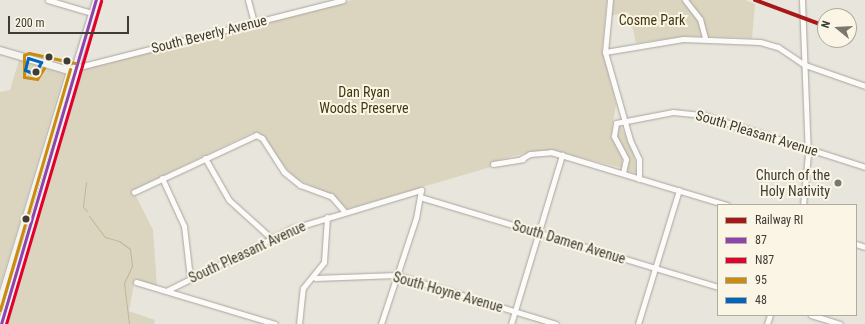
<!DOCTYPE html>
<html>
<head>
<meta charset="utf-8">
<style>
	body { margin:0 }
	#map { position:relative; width:865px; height:324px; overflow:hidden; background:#e8e5dc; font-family:"Roboto Condensed",sans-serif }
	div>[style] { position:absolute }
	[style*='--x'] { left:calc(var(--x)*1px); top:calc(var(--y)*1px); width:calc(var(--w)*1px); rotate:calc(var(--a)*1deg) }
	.green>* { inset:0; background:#dbd5c0 }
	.stream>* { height:1px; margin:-0.5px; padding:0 0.5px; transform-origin:0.5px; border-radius:0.5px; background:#c1b693 }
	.roads { filter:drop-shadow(0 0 1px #a8a59e) drop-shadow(0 0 1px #a8a59e) }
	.street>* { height:5px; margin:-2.5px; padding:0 2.5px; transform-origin:2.5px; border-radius:2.5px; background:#fcfbfa }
	.secondary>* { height:7px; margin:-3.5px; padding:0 3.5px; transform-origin:3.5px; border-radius:3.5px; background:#f4f3f0 }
	.bus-1>* { height:3px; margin:-1.5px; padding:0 1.5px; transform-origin:1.5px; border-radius:1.5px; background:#8e44ad }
	.bus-2>* { height:3px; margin:-1.5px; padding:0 1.5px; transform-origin:1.5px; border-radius:1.5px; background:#e4002b }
	.bus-3>* { height:3px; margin:-1.5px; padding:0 1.5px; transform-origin:1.5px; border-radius:1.5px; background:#c98c0d }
	.bus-4>* { height:3px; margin:-1.5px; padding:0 1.5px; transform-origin:1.5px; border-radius:1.5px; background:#0065bd }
	.rail-1>* { height:4px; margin:-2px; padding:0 2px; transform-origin:2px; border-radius:2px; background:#a81818 }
	.dots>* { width:11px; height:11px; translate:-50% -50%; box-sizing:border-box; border:2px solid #faf5e4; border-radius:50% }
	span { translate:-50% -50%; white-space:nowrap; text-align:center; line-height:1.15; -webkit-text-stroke:4px #faf5e4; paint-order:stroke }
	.park-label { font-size:14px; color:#423711 }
	.street-label { font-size:14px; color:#3e3c35 }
	.poi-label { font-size:14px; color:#3e3c35 }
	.right { translate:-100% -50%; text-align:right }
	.legend { position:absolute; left:717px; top:204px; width:140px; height:112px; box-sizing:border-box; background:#faf5e4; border:1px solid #afab9e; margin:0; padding:5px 7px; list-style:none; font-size:12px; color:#3e3c35 }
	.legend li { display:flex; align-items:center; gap:8px; height:20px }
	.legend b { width:20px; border:1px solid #afab9e }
	.north { position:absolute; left:817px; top:8px; width:40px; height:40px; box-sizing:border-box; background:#faf5e4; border:1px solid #afab9e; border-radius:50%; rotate:288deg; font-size:11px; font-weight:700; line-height:16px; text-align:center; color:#3e3c35 }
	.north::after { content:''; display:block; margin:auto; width:14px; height:18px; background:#7a776f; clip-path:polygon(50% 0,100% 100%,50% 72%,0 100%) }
	.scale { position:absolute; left:8px; top:16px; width:121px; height:18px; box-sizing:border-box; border:2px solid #3e3c35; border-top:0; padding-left:5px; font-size:12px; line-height:14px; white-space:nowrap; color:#3e3c35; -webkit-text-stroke:3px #faf5e4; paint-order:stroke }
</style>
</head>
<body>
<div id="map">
	<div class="green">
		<div style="clip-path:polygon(352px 0,607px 0,602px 49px,616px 104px,611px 136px,622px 157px,622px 168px,552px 150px,529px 152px,492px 162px,491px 167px,347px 209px,333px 195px,296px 179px,272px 153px,264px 136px,252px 133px,133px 190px,153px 230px,157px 286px,135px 279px,129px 311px,155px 320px,154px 324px,4px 324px,82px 69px)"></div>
		<div style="clip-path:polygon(612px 0,745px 0,755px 4px,752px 38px,689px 36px,636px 43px,629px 12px,609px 16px)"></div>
		<div style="clip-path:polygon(19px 60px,64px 74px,0 286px,0 92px,10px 90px)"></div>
		<div style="clip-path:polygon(620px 124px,634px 154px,637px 174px,626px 171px,627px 158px,616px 137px,617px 125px)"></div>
	</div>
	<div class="stream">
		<div style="--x:86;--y:182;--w:25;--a:97"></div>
		<div style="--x:83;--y:207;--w:6;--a:45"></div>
		<div style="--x:89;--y:216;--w:26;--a:53"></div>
		<div style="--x:105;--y:237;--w:15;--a:16"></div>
		<div style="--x:119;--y:241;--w:14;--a:36"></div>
		<div style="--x:130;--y:249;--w:17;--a:83"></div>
		<div style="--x:132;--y:266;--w:19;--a:115"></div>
		<div style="--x:124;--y:283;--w:41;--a:83"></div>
	</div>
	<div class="roads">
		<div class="street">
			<div style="--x:48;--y:0;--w:46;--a:16.5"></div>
			<div style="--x:248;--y:0;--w:24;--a:75"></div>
			<div style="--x:610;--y:0;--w:52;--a:95.5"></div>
			<div style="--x:605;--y:52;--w:91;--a:74.1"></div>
			<div style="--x:630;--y:140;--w:21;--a:65"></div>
			<div style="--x:639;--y:159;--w:20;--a:90"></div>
			<div style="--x:685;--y:0;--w:24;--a:52"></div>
			<div style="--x:700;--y:19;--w:20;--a:75"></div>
			<div style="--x:802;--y:0;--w:154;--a:87.8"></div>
			<div style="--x:808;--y:154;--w:51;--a:95.6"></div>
			<div style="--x:605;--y:52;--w:79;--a:-9.5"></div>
			<div style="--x:683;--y:39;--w:77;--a:2.2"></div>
			<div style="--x:760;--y:42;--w:19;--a:16"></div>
			<div style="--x:778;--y:47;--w:32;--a:34"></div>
			<div style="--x:805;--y:65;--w:64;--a:19.3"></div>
			<div style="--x:75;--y:68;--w:276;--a:-14.2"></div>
			<div style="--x:205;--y:158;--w:48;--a:60.3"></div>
			<div style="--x:229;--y:200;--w:58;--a:42.2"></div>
			<div style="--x:521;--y:159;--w:10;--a:-29"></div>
			<div style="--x:530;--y:154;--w:21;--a:-5"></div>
			<div style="--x:551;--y:152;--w:184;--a:16.8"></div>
			<div style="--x:493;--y:164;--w:30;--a:-9"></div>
			<div style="--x:623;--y:173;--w:14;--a:-78"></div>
			<div style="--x:626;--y:159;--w:26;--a:-118"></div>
			<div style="--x:614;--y:136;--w:13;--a:-81"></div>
			<div style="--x:616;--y:123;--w:58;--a:-10.9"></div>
			<div style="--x:673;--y:112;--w:30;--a:6"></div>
			<div style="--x:703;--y:115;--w:170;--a:17.8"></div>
			<div style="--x:162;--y:178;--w:53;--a:65.4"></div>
			<div style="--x:184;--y:226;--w:52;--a:83.4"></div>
			<div style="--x:134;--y:192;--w:135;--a:-25"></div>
			<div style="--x:256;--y:135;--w:7;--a:27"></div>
			<div style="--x:262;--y:138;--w:40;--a:57.1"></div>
			<div style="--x:284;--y:172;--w:21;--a:39"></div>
			<div style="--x:300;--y:185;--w:33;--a:20"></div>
			<div style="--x:331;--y:196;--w:20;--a:49"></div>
			<div style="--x:420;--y:197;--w:311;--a:16.8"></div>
			<div style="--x:856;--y:244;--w:9;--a:18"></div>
			<div style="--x:315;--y:278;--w:81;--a:-2.1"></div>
			<div style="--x:396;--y:275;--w:167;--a:17"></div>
			<div style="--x:136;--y:282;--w:145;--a:16.8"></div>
			<div style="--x:166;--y:291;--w:140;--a:-26.4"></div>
			<div style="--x:291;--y:229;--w:136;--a:-16.7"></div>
			<div style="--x:421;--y:190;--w:28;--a:100"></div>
			<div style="--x:416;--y:218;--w:112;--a:108.3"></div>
			<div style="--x:811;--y:315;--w:30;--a:17"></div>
			<div style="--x:299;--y:324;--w:36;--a:-84"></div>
			<div style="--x:303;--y:288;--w:33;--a:-51"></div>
			<div style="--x:324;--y:262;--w:45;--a:-86.2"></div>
			<div style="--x:511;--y:324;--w:177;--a:-73.2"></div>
			<div style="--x:638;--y:324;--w:140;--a:-73"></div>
			<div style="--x:767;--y:324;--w:9;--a:-72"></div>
		</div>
		<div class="secondary">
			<div style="--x:0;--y:50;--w:68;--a:16.3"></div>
			<div style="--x:65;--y:69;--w:10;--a:-6"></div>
			<div style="--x:0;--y:301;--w:237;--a:-73.1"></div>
			<div style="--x:69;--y:74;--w:8;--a:-45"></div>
			<div style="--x:75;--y:68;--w:71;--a:-72.8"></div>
			<div style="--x:1;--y:324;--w:261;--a:-73.3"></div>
			<div style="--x:76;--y:74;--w:6;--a:-99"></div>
		</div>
	</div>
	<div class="bus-1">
		<div style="--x:1;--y:324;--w:338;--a:-73.7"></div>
	</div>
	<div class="bus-2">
		<div style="--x:6;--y:324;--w:337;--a:-73.6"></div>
	</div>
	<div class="bus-3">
		<div style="--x:44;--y:68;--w:13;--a:122"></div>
		<div style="--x:37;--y:79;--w:13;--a:-171"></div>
		<div style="--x:24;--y:77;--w:22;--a:-90"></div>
		<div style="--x:24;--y:55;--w:5;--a:-22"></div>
		<div style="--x:29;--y:53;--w:47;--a:12.3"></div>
		<div style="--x:0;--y:310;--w:251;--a:-73.8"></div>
	</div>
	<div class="bus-4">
		<div style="--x:28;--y:58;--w:14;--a:17"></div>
		<div style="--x:41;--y:62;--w:13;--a:117"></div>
		<div style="--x:35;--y:74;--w:11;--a:-158"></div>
		<div style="--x:25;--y:70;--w:12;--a:-76"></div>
	</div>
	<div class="rail-1">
		<div style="--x:755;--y:0;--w:75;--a:20.4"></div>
	</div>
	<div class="dots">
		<div style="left:49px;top:57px;background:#3e3c35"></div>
		<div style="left:67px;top:61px;background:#3e3c35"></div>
		<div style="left:36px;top:72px;background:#3e3c35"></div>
		<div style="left:838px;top:183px;background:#7a776f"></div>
		<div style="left:26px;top:219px;background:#3e3c35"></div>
	</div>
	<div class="park-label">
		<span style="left:652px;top:20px">Cosme Park</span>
		<span style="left:364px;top:100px">Dan Ryan<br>Woods Preserve</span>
	</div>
	<div class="street-label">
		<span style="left:209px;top:34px;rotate:-14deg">South Beverly Avenue</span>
		<span style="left:757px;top:133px;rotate:17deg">South Pleasant Avenue</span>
		<span style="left:569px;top:242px;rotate:17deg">South Damen Avenue</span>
		<span style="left:247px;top:252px;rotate:-25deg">South Pleasant Avenue</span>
		<span style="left:448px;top:292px;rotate:16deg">South Hoyne Avenue</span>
	</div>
	<div class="poi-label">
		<span class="right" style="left:830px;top:183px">Church of the<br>Holy Nativity</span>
	</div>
	<ul class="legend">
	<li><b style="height:5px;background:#a81818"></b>Railway RI</li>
	<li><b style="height:5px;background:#8e44ad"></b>87</li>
	<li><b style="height:5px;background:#e4002b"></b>N87</li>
	<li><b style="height:5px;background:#c98c0d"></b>95</li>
	<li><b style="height:5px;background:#0065bd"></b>48</li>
	</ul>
	<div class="north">N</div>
	<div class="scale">200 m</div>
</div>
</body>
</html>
